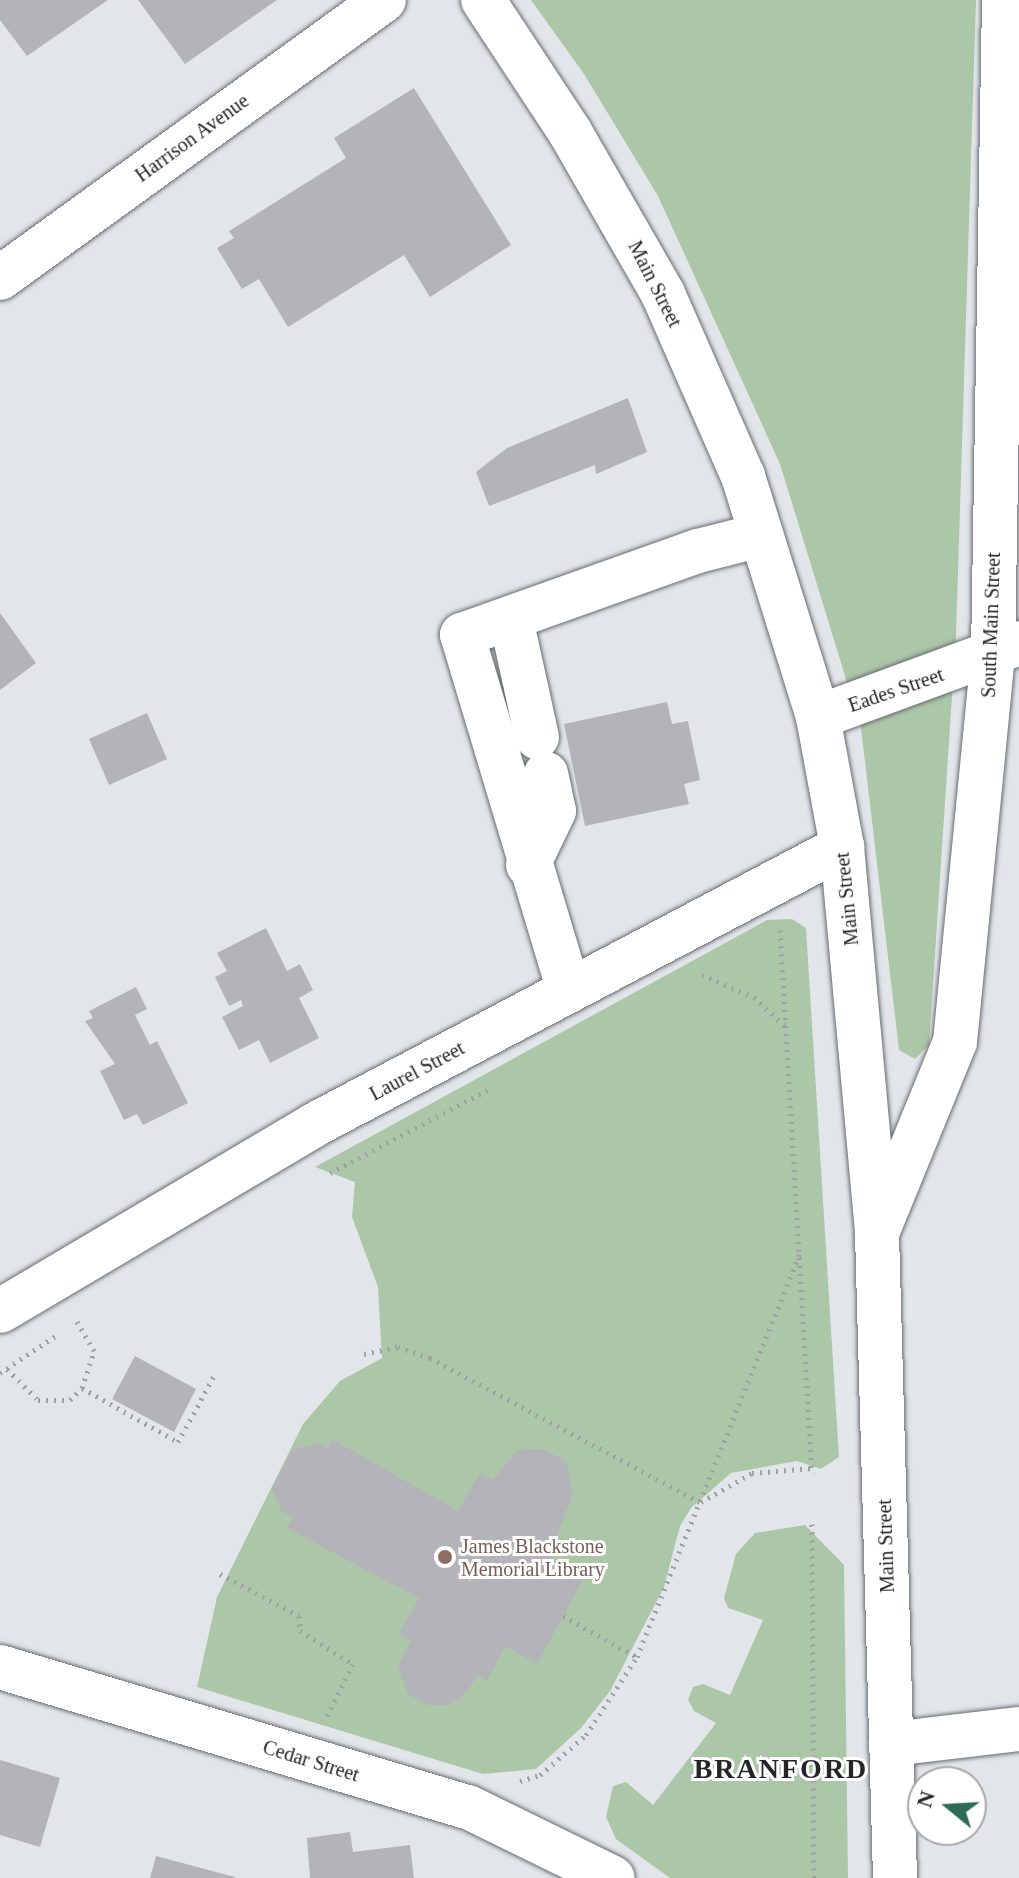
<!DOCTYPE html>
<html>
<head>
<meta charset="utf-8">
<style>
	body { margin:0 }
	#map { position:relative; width:1019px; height:1878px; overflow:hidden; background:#e2e6ea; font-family:Georgia,serif }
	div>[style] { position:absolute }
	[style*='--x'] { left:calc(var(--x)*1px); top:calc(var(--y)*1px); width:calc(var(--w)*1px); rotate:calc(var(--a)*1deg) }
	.green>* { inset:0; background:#acc7a8 }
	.building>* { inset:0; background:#b4b3b9 }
	.path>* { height:5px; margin-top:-2.5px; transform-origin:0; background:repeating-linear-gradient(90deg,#9ea1a4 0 2px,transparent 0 8px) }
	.roads { filter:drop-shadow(0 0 2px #686c70) drop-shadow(0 0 2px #686c70) }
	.minor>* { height:44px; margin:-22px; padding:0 22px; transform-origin:22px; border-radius:22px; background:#fff }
	.major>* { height:44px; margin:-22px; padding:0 22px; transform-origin:22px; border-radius:22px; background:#fff }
	.dots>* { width:22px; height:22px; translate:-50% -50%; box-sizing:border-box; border:4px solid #fff; border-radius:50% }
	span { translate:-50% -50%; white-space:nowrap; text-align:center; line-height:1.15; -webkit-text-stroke:6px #fff; paint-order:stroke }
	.street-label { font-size:20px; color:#242527 }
	.education-label { font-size:20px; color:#785e54 }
	.left { translate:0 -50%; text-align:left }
	.district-label { font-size:28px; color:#242527; font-weight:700; letter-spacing:2px }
	.north { position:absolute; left:907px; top:1766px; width:80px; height:80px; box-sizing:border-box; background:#fff; border:2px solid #a7a8a9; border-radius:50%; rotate:288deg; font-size:22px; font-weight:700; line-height:32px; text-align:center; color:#242527 }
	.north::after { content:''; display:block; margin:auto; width:28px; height:36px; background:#2d6b58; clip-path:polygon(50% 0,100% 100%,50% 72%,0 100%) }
</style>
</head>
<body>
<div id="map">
	<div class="green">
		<div style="clip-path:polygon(531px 0,976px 0,956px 636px,929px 1045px,915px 1059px,899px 1050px,861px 728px,780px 464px,658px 196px,584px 74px)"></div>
		<div style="clip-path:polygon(792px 919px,806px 928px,839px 1457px,821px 1469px,797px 1461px,731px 1473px,691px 1508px,680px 1526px,664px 1587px,610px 1691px,581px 1728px,536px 1769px,483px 1774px,197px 1687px,217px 1597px,303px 1424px,340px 1381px,382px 1358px,378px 1287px,352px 1217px,355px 1182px,315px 1167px,767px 920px)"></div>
		<div style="clip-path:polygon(805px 1525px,844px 1565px,848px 1878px,670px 1878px,616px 1839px,606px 1817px,613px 1786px,626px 1782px,653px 1805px,716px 1723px,694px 1711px,688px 1700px,693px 1687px,703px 1684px,730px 1695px,763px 1620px,728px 1608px,724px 1598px,736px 1554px,755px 1533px)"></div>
	</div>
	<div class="building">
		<div style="clip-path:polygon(0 0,108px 0,27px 56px,0 20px)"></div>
		<div style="clip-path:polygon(138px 0,277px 0,185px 64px)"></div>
		<div style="clip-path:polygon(414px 88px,511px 245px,430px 297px,404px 255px,288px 327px,259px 279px,242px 289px,217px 248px,234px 238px,229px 231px,346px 158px,334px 138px)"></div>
		<div style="clip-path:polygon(628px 398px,647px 452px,596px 474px,595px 465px,489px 506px,476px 472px,507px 448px)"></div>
		<div style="clip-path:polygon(0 613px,36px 663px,0 690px)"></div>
		<div style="clip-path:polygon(667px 702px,672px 724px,688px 721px,700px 780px,684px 784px,689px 804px,585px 826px,564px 724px)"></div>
		<div style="clip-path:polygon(147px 713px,167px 759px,109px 785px,89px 739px)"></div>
		<div style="clip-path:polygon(266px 928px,287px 971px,300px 964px,313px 990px,299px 998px,319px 1038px,270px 1063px,259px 1040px,239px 1050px,222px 1017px,243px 1006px,241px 1000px,229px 1006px,215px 977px,227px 971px,217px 953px)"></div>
		<div style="clip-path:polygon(136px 987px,147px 1009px,135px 1015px,150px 1045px,157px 1041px,188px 1103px,143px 1125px,137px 1114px,124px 1120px,100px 1071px,115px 1064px,85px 1021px,93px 1018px,89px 1011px)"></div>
		<div style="clip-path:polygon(135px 1356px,196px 1389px,174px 1432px,112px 1399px)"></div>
		<div style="clip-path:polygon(332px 1439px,458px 1511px,480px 1473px,493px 1480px,517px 1450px,543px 1449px,566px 1461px,573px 1493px,549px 1558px,585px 1576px,537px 1664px,505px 1646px,487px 1681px,478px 1675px,463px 1697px,449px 1705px,427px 1705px,408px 1694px,398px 1665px,411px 1641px,399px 1634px,419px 1598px,287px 1528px,293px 1517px,281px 1511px,272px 1488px,293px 1449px,320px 1443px,328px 1448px)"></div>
		<div style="clip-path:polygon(0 1760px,60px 1778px,40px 1847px,0 1835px)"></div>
		<div style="clip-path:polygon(350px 1832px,353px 1852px,410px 1845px,414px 1878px,310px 1878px,307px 1838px)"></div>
		<div style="clip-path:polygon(156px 1856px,235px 1877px,235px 1878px,150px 1878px)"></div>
	</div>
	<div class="path">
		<div style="--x:780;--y:930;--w:544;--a:86.63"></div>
		<div style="--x:702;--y:975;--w:56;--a:22.9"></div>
		<div style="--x:754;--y:997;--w:42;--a:43.1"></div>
		<div style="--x:330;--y:1173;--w:182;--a:-27.8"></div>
		<div style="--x:364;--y:1354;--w:35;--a:-12"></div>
		<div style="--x:398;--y:1347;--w:34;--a:19"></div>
		<div style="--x:430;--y:1358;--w:306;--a:28.1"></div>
		<div style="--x:7;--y:1369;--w:44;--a:45"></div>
		<div style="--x:38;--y:1400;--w:32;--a:0"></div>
		<div style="--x:70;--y:1400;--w:17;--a:-45"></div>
		<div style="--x:82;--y:1388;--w:39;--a:-72"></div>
		<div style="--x:94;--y:1351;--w:34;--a:-120"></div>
		<div style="--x:0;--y:1373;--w:69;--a:-33.7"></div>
		<div style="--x:82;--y:1388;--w:110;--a:29.4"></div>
		<div style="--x:178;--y:1442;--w:77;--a:-61.4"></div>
		<div style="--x:701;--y:1502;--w:59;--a:-29.6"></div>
		<div style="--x:752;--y:1473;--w:60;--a:-4.8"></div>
		<div style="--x:812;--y:1524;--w:354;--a:89.7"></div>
		<div style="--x:220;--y:1574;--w:89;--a:28"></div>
		<div style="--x:299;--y:1616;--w:15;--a:86"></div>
		<div style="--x:300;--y:1631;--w:62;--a:31.9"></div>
		<div style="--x:353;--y:1664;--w:60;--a:116.6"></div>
		<div style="--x:563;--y:1616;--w:85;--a:29"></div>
		<div style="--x:520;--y:1781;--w:21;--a:-17"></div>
		<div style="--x:540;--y:1775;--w:61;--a:-41"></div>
		<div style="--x:586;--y:1735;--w:93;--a:-56.8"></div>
		<div style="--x:637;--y:1657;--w:435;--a:-68"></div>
	</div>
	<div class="roads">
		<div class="minor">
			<div style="--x:483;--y:0;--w:158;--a:56.6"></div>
			<div style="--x:570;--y:132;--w:187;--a:60.1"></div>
			<div style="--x:663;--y:294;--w:199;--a:66.3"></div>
			<div style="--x:743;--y:476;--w:252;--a:72.7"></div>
			<div style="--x:818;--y:717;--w:132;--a:79.5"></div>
			<div style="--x:842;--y:847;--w:388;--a:84.8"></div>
			<div style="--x:0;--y:278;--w:474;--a:-35.9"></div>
			<div style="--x:511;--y:619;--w:121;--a:77.6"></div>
			<div style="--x:818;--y:717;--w:214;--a:-20.2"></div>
			<div style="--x:528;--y:865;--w:60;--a:-64.3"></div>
			<div style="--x:554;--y:811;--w:38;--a:-102"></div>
			<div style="--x:569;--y:991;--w:372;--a:-106.7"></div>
			<div style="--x:462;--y:635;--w:251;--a:-19.6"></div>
			<div style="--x:698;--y:551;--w:65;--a:-14.3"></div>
			<div style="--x:0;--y:1311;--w:365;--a:-30.6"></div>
			<div style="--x:314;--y:1125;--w:597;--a:-27.77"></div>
			<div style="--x:0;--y:1667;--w:488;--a:16.7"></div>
			<div style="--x:468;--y:1807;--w:161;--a:26.1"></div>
			<div style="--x:891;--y:1744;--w:129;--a:-6.7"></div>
		</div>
		<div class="major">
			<div style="--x:895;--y:1878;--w:645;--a:-91.6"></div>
			<div style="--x:877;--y:1233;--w:206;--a:-67.8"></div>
			<div style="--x:955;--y:1042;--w:389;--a:-84.4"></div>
			<div style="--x:993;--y:655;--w:655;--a:-89.04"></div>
		</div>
	</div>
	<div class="dots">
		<div style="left:445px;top:1557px;background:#8d6e63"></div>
	</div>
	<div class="street-label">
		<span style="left:192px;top:138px;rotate:-36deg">Harrison Avenue</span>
		<span style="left:655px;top:284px;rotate:63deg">Main Street</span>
		<span style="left:991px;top:625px;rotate:-88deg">South Main Street</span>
		<span style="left:896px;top:690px;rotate:-19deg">Eades Street</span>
		<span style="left:847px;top:899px;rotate:-96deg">Main Street</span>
		<span style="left:417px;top:1071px;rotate:-28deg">Laurel Street</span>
		<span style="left:886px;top:1546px;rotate:-92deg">Main Street</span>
		<span style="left:311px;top:1761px;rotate:17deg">Cedar Street</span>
	</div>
	<div class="education-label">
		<span class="left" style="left:461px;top:1558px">James Blackstone<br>Memorial Library</span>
	</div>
	<div class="district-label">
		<span style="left:781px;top:1769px">BRANFORD</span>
	</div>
	<div class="north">N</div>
</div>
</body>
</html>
